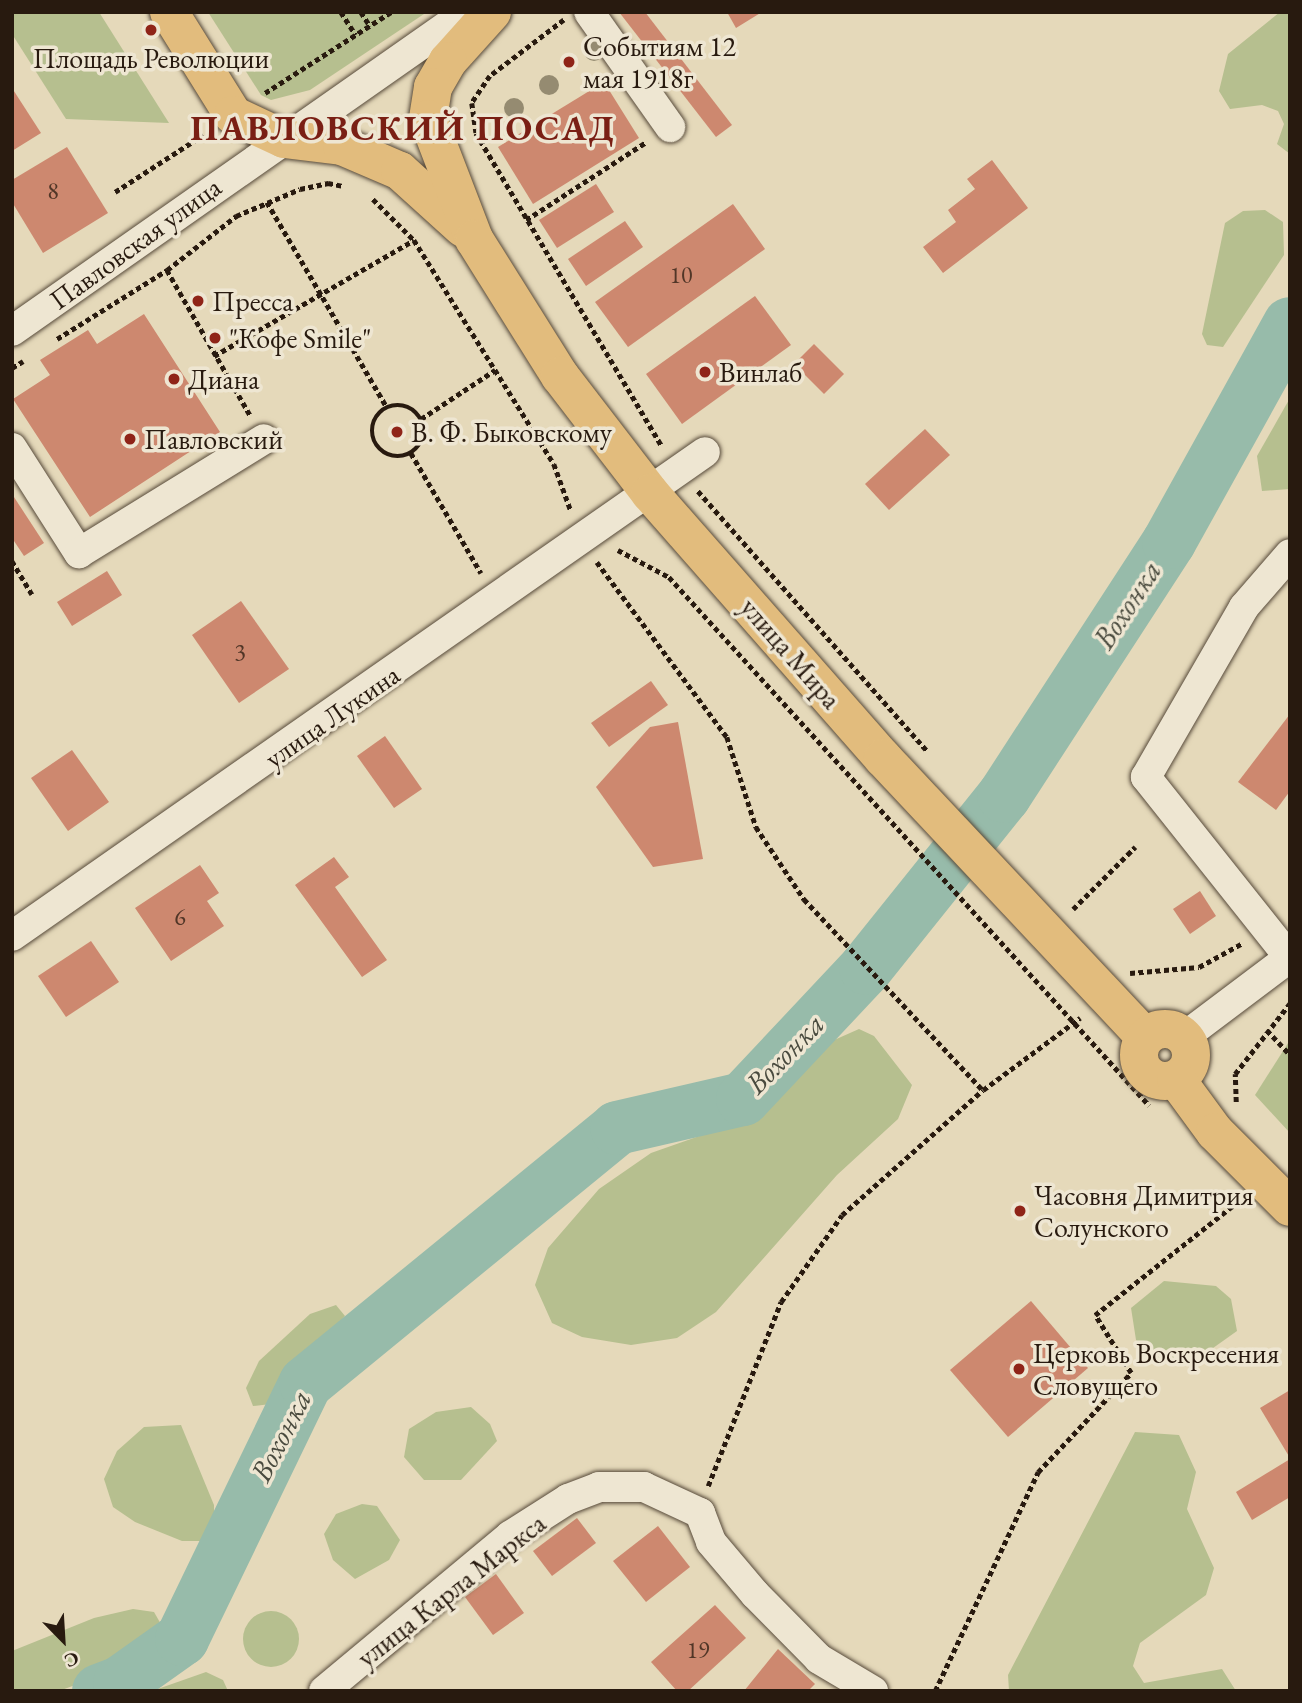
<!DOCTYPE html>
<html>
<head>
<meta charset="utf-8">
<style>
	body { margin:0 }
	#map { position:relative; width:1302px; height:1703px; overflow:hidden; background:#e5d9ba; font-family:"EB Garamond",serif }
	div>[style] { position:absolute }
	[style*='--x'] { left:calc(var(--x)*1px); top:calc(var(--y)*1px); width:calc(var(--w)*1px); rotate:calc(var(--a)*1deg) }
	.green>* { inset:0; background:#b6bf8f }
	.round { border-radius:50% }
	.river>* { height:54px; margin:-27px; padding:0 27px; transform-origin:27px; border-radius:27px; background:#97bbaa }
	.building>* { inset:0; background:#cd886f }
	.path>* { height:4.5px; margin-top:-2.25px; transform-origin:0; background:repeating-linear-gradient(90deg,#281a0f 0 5px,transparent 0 8.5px) }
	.path>.ring { margin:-2.25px; padding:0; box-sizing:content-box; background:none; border:4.5px solid #281a0f; border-radius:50% }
	.roads { filter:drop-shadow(0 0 2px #574a3a) drop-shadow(0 0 2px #574a3a) }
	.minor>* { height:30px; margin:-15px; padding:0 15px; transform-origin:15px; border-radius:15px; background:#eee6d2 }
	.major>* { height:38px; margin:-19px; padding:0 19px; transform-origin:19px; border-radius:19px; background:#e2bc7d }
	.major>.ring { margin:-19px; padding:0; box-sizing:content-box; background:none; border:38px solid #e2bc7d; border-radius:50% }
	.trees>* { width:20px; height:20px; margin:-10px; border-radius:50%; background:#958b71 }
	.dots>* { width:19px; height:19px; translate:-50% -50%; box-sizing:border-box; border:4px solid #eee6d2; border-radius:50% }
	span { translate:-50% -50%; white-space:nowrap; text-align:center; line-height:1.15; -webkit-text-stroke:7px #eee6d2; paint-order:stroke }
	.number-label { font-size:24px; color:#513627 }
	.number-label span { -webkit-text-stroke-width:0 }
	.poi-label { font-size:28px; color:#281a0f }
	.left { translate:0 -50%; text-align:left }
	.street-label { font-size:28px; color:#281a0f }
	.water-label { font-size:30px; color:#494a3e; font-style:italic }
	.district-label { font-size:35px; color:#7a1f14; font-weight:700; letter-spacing:2px }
	.frame { position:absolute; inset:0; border:14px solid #281a0f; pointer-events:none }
	.north { position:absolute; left:28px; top:1605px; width:70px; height:70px; -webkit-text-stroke:5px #eee6d2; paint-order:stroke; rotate:156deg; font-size:19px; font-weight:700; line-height:28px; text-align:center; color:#281a0f }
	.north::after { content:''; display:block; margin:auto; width:24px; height:32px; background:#281a0f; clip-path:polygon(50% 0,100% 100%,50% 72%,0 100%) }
</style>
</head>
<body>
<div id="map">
	<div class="green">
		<div style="clip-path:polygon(12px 12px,99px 12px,169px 123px,66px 119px,12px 34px)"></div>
		<div style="clip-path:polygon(208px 12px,427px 12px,310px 90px,271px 100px,261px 95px)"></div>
		<div style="clip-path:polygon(1280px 12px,1290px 12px,1290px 154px,1277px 144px,1284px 124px,1278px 111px,1262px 105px,1230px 109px,1219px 91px,1228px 54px)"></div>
		<div style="clip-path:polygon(1265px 210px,1283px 222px,1284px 255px,1223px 347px,1207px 345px,1202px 334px,1225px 223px,1243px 211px)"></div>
		<div style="clip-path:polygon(1290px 398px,1290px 489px,1262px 491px,1257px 456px)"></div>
		<div style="clip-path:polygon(859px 1029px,874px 1036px,912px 1085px,898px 1119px,837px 1175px,716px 1312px,677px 1338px,631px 1345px,582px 1337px,552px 1323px,535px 1285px,548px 1248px,599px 1189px,651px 1153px,745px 1120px,805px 1053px)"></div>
		<div style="clip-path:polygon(1290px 1040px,1290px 1133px,1255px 1095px)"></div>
		<div style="clip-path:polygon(1164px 1281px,1216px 1286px,1231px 1299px,1237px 1331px,1206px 1353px,1158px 1364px,1136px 1340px,1131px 1308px)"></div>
		<div style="clip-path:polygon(336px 1305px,345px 1316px,271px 1404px,253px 1406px,246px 1388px,259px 1361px,310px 1314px)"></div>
		<div style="clip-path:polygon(471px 1407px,490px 1424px,497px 1441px,461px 1480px,424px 1480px,404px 1457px,409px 1429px,436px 1412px)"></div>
		<div style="clip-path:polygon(181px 1425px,214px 1505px,214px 1526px,200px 1541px,182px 1541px,135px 1522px,113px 1507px,104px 1479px,117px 1451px,144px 1427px)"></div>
		<div style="clip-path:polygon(1135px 1432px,1179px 1435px,1196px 1472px,1187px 1509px,1214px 1568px,1206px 1595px,1140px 1643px,1133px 1666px,1144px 1683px,1222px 1669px,1236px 1691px,1009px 1691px,1008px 1675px)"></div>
		<div style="clip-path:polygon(362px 1504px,377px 1506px,400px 1540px,389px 1560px,355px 1579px,333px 1560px,324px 1534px,336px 1514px)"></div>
		<div style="clip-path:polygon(133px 1609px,154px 1612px,162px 1626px,144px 1648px,113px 1671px,59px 1691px,12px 1691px,12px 1651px,94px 1618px)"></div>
		<div class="round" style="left:243px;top:1611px;width:56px;height:56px"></div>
		<div style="clip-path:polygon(206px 1672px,223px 1680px,228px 1691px,152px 1691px)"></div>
	</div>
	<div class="river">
		<div style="--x:99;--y:1691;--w:22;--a:-21"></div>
		<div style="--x:120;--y:1683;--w:76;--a:-35.4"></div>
		<div style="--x:182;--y:1639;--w:284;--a:-64.2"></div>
		<div style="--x:306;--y:1383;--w:402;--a:-39.3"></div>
		<div style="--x:617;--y:1128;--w:129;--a:-13"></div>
		<div style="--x:743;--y:1099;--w:180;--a:-46.8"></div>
		<div style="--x:866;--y:968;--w:221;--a:-51.3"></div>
		<div style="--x:1004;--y:796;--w:303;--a:-57"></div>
		<div style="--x:1169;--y:542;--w:249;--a:-61"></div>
	</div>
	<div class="building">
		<div style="clip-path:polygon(619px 12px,645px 12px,732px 125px,716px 137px)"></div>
		<div style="clip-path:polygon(727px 12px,762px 12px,736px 28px)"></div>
		<div style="clip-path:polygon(604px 82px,639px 138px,533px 204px,498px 147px)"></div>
		<div style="clip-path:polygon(12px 88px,41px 133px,12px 151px)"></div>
		<div style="clip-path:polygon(67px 147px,108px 213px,43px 253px,12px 202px,12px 180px)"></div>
		<div style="clip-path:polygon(992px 160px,1028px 208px,943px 273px,923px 247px,956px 222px,948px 210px,975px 189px,967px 179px)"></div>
		<div style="clip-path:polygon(596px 184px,614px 212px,557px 248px,539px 220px)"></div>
		<div style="clip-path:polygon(733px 204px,765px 249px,628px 347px,595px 302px)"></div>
		<div style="clip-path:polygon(625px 221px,643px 247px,586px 286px,568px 259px)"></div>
		<div style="clip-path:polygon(755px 296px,791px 345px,682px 424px,646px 374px)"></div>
		<div style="clip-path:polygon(144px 314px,220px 432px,90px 517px,13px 399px,50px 375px,40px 360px,88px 330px,97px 344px)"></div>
		<div style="clip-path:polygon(814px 344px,844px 374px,824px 394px,794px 364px)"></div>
		<div style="clip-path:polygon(925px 429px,950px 455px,889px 510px,865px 484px)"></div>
		<div style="clip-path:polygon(12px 494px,44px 543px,24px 556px,12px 538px)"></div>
		<div style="clip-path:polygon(107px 571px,122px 595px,72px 626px,57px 602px)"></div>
		<div style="clip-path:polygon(241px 601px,289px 669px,239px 703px,192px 635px)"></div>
		<div style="clip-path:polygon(651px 681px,668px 705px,609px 747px,591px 723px)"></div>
		<div style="clip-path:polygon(1290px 714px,1290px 791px,1276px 810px,1238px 782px)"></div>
		<div style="clip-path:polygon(678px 722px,703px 859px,653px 867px,596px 787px,650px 727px)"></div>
		<div style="clip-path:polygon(385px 736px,422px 789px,394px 808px,357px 756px)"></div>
		<div style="clip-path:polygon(72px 750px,109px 802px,68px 831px,31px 778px)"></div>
		<div style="clip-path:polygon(334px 857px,349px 877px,335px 887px,387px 960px,362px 977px,295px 885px)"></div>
		<div style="clip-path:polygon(200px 865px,219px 893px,207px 901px,224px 926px,171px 961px,135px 908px)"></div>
		<div style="clip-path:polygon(1200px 891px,1216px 916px,1190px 934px,1173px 909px)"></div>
		<div style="clip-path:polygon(91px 941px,119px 982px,66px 1017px,38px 976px)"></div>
		<div style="clip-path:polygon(1031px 1301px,1088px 1368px,1008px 1437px,950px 1370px)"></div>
		<div style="clip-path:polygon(1290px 1390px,1290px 1458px,1260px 1408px)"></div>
		<div style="clip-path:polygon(1290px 1459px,1290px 1497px,1252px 1520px,1236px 1492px)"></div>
		<div style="clip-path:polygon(577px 1518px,596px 1543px,552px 1576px,533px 1551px)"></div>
		<div style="clip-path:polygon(658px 1526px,690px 1567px,646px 1602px,613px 1561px)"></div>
		<div style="clip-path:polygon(496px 1574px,524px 1613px,493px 1635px,465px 1597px)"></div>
		<div style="clip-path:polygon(715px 1605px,746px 1638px,688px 1691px,677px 1691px,651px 1662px)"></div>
		<div style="clip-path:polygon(778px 1649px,815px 1684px,808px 1691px,744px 1691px)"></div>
	</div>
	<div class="path">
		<div style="--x:341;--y:12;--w:27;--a:57"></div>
		<div style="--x:361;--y:12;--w:17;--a:57"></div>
		<div style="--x:564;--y:20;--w:93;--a:142.9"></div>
		<div style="--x:490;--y:76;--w:32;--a:124"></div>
		<div style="--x:472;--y:103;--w:30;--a:82"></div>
		<div style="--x:476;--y:133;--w:364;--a:59.3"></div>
		<div style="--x:265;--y:93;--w:150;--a:-32.7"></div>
		<div style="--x:115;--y:192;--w:105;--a:-32.9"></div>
		<div style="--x:373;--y:199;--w:58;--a:45"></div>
		<div style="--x:414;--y:240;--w:264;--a:58"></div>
		<div style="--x:554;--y:464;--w:50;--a:70.1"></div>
		<div style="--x:267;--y:202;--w:238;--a:59.7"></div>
		<div style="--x:526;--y:220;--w:143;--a:-33"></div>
		<div style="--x:167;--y:270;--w:167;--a:60.2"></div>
		<div style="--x:57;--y:339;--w:130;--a:-32.1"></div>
		<div style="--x:167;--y:270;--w:88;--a:-38"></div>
		<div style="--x:236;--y:216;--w:69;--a:-22.9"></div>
		<div style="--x:300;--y:189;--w:29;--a:-12"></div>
		<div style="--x:328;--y:183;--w:15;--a:11"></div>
		<div style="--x:214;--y:356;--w:231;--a:-30.1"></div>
		<div style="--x:12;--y:368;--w:13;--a:-32"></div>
		<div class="ring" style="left:372px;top:405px;width:47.5px;height:47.5px"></div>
		<div style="--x:421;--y:419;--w:89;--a:-33.5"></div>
		<div style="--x:411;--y:453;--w:139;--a:59.7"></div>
		<div style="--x:698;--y:491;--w:348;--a:48.6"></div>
		<div style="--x:618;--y:550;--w:58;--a:27.9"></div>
		<div style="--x:669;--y:577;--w:714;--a:47.73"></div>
		<div style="--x:12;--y:561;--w:39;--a:59"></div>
		<div style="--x:597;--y:562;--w:218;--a:53.4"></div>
		<div style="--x:727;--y:737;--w:95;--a:72.1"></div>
		<div style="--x:756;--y:827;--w:87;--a:56.3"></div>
		<div style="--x:804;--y:899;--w:262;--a:46.9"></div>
		<div style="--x:1073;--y:909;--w:88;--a:-45"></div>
		<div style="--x:1130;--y:973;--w:69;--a:-5"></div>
		<div style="--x:1199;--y:967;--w:48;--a:-28.7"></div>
		<div style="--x:1267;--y:1030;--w:34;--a:47"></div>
		<div style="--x:1236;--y:1102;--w:28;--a:-92"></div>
		<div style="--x:1235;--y:1074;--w:90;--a:-52.2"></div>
		<div style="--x:708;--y:1486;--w:198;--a:-68.4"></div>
		<div style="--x:781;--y:1302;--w:106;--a:-55"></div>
		<div style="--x:842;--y:1215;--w:188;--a:-41.6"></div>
		<div style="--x:983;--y:1090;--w:121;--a:-36.6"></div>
		<div style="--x:935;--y:1691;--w:242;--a:-64.8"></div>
		<div style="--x:1038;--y:1472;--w:136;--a:-46.8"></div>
		<div style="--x:1131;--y:1373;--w:68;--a:-121.8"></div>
		<div style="--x:1095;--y:1315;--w:184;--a:-38.4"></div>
	</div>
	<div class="roads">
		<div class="minor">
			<div style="--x:589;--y:12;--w:141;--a:54.8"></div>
			<div style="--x:12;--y:331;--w:556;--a:-35.03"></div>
			<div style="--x:12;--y:448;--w:125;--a:57.5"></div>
			<div style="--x:79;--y:553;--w:217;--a:-31.6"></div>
			<div style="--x:12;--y:936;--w:845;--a:-34.93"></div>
			<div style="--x:1289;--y:957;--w:230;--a:-128.5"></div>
			<div style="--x:1146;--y:777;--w:196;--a:-60"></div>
			<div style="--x:1244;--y:607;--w:70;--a:-49"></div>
			<div style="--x:1184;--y:1037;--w:133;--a:-37"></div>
			<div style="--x:324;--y:1691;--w:242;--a:-39.8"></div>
			<div style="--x:510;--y:1536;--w:69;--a:-32.5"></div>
			<div style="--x:568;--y:1499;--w:33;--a:-21"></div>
			<div style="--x:599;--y:1487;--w:45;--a:0"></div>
			<div style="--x:644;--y:1487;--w:62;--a:24.9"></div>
			<div style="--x:700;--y:1513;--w:31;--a:69"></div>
			<div style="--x:711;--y:1542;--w:68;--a:49.8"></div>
			<div style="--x:755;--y:1594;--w:91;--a:45.4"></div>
			<div style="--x:819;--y:1659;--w:63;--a:30.7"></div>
		</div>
		<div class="major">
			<div style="--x:169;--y:12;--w:121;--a:58.1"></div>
			<div style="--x:233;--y:115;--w:56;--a:25.2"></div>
			<div style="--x:284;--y:139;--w:58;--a:6.9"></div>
			<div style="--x:342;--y:146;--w:63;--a:23.3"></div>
			<div style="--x:400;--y:171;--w:85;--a:42.1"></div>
			<div style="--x:492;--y:12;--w:66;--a:131.9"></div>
			<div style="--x:448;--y:61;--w:30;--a:120"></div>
			<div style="--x:433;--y:87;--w:32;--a:99"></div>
			<div style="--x:428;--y:119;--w:129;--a:69"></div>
			<div style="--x:474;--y:239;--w:162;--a:57.9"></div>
			<div style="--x:560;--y:376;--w:148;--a:52.4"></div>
			<div style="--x:650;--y:493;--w:353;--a:48.7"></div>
			<div style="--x:883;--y:758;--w:383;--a:46.8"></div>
			<div class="ring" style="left:1139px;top:1029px;width:14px;height:14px"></div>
			<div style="--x:1176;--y:1079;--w:66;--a:53.7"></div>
			<div style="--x:1215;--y:1132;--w:106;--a:45"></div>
		</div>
	</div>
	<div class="trees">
		<div style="left:594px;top:51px"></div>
		<div style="left:549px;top:85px"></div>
		<div style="left:514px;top:108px"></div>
	</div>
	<div class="dots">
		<div style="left:151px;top:30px;background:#8f2418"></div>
		<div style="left:569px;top:62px;background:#8f2418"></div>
		<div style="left:198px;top:301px;background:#8f2418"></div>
		<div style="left:215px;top:338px;background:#8f2418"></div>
		<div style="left:705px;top:372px;background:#8f2418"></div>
		<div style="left:174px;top:379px;background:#8f2418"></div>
		<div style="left:397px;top:432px;background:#8f2418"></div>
		<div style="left:130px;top:439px;background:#8f2418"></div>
		<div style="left:1020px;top:1211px;background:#8f2418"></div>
		<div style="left:1019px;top:1369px;background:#8f2418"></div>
	</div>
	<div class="number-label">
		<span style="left:53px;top:191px">8</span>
		<span style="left:681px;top:275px">10</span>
		<span style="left:240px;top:652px">3</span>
		<span style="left:180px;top:917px">6</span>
		<span style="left:698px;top:1650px">19</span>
	</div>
	<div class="poi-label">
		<span class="left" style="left:583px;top:62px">Событиям 12<br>мая 1918г</span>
		<span style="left:151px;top:58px">Площадь Революции</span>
		<span class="left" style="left:212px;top:301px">Пресса</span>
		<span class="left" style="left:229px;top:338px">"Кофе Smile"</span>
		<span class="left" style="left:719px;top:372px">Винлаб</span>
		<span class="left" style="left:188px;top:379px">Диана</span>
		<span class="left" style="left:411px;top:432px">В. Ф. Быковскому</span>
		<span class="left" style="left:144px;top:439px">Павловский</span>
		<span class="left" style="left:1034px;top:1211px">Часовня Димитрия<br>Солунского</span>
		<span class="left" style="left:1033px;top:1369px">Церковь Воскресения<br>Словущего</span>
	</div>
	<div class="street-label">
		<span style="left:135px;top:243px;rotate:-36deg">Павловская улица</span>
		<span style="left:791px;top:653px;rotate:49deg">улица Мира</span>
		<span style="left:332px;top:716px;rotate:-35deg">улица Лукина</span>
		<span style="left:451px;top:1590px;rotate:-38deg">улица Карла Маркса</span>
	</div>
	<div class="water-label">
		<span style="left:1128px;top:605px;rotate:-57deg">Вохонка</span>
		<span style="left:785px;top:1054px;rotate:-46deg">Вохонка</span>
		<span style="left:281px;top:1436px;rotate:-63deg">Вохонка</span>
	</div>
	<div class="district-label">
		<span style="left:403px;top:128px">ПАВЛОВСКИЙ ПОСАД</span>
	</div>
	<div class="frame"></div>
	<div class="north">С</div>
</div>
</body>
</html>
